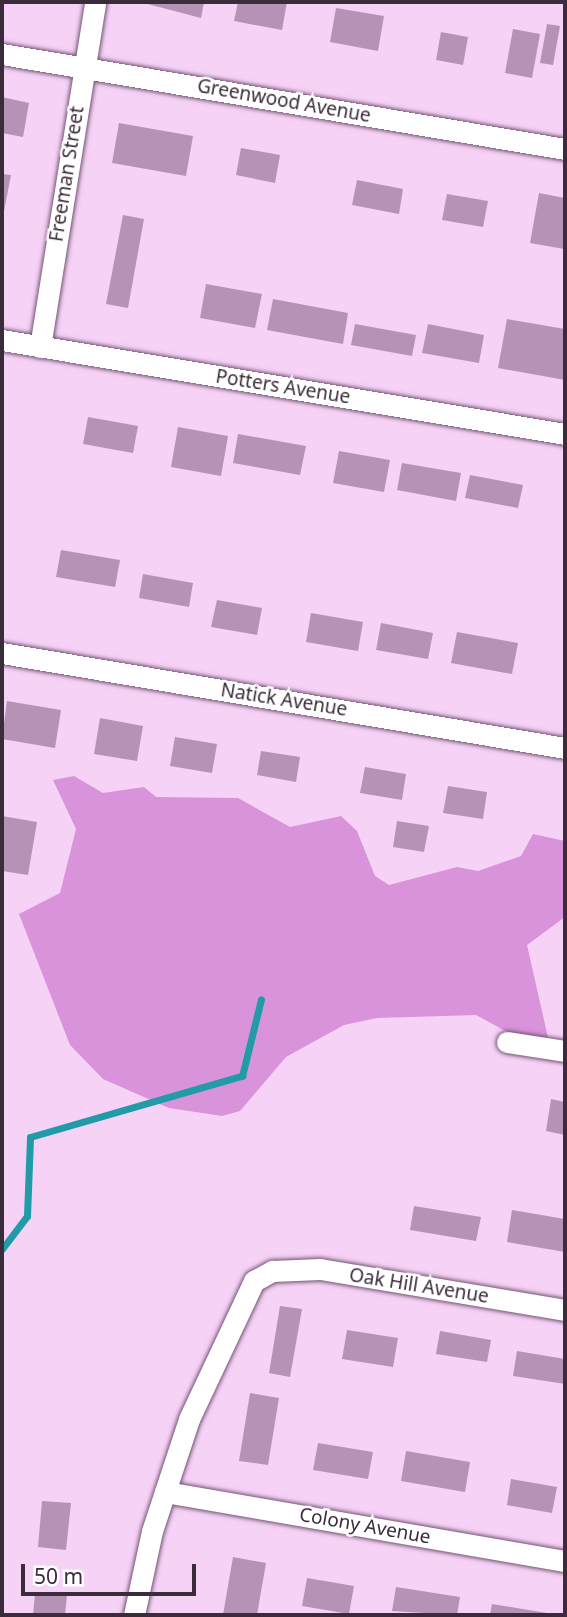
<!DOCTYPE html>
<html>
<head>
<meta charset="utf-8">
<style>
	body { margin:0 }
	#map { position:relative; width:567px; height:1617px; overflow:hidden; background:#f7d2f7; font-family:"Noto Sans",sans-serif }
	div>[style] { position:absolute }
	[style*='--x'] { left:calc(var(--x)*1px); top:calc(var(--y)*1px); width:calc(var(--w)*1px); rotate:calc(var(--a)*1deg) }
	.forest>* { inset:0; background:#d993da }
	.stream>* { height:7px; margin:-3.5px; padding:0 3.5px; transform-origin:3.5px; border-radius:3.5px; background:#229ba8 }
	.building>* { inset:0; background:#b693b6 }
	.roads { filter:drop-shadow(0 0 2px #745475) drop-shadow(0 0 2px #745475) }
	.street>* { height:21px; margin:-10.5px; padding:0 10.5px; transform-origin:10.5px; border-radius:10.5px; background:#fff }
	span { translate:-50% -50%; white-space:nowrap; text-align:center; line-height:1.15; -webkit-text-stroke:5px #fff; paint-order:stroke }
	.street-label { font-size:19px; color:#3a2c3a }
	.frame { position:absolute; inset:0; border:4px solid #3a2c3a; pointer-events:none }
	.scale { position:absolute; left:21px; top:1564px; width:175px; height:32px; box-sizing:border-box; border:4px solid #3a2c3a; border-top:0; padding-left:9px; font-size:21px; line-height:24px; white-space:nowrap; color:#3a2c3a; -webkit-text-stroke:5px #fff; paint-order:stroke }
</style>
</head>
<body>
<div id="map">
	<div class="forest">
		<div style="clip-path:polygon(74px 776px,103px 793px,144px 787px,156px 797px,238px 798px,290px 827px,341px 816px,357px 831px,375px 876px,389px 885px,457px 867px,478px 871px,521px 856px,533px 834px,565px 841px,565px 917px,527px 945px,549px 1042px,518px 1038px,476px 1015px,377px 1018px,344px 1025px,286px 1057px,240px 1111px,222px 1116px,169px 1108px,103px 1079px,70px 1045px,19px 914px,60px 893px,76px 829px,53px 780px)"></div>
	</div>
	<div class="stream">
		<div style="--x:2;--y:1249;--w:41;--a:-52.9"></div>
		<div style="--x:27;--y:1216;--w:79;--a:-87.8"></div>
		<div style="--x:30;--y:1137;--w:221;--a:-16.1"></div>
		<div style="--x:242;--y:1076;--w:79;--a:-76.1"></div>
	</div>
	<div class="building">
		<div style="clip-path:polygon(140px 2px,204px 2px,201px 18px)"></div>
		<div style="clip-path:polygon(238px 2px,287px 2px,282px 30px,234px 21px)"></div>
		<div style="clip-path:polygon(336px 8px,384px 16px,378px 51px,330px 42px)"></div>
		<div style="clip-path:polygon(547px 24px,560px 26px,553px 65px,540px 63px)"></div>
		<div style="clip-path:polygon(513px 29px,540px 34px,532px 78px,505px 73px)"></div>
		<div style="clip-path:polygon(441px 32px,468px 37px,463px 65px,436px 60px)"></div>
		<div style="clip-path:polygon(2px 97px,29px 103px,23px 137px,2px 133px)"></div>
		<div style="clip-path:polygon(119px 123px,193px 136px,186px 176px,112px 163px)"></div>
		<div style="clip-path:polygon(241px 148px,280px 155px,275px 183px,236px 175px)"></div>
		<div style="clip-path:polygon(2px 174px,11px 175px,3px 216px,2px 216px)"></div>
		<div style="clip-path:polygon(357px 180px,403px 189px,399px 214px,352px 205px)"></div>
		<div style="clip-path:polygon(539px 193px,565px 198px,564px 249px,530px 243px)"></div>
		<div style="clip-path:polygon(447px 194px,488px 201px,483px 227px,442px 220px)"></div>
		<div style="clip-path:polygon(123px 215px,144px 219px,128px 308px,106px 304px)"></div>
		<div style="clip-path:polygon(206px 284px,262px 294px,255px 328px,200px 318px)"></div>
		<div style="clip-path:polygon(273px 299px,348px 313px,343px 344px,267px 330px)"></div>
		<div style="clip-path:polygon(507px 319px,565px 329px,565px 380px,498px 368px)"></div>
		<div style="clip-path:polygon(355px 324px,416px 335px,412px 356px,351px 345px)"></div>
		<div style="clip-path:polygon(428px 324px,484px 335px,479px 363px,422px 353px)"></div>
		<div style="clip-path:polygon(88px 417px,138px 426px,133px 453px,83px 444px)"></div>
		<div style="clip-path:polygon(178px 427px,228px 436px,221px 476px,171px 467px)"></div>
		<div style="clip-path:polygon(238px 434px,306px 446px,300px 475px,233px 463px)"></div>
		<div style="clip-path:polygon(339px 451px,390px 460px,384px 492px,333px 483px)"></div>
		<div style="clip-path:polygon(402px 463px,461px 473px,456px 501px,397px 490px)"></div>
		<div style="clip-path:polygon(470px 475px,523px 485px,518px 508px,465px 498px)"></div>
		<div style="clip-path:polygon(61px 550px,120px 560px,115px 587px,56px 577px)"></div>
		<div style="clip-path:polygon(143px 574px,193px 583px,189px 607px,139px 598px)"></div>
		<div style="clip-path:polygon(217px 600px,262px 608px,257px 635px,211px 627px)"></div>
		<div style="clip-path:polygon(311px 613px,363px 622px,358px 651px,306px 642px)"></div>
		<div style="clip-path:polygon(381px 623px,433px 633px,428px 659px,376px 650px)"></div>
		<div style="clip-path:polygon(457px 632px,518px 643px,512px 674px,451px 663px)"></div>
		<div style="clip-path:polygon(7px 701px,61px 710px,55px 748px,2px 739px)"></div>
		<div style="clip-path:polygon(100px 718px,143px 726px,137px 761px,94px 754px)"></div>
		<div style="clip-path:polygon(175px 737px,217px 744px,212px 773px,170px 766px)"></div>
		<div style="clip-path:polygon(261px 751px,300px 757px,296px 782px,257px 775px)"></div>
		<div style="clip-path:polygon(365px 767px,406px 774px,402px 800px,360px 793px)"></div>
		<div style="clip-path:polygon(448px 786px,487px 792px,483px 819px,443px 813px)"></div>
		<div style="clip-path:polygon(2px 816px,37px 822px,28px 875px,2px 871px)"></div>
		<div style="clip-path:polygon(397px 821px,429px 826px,424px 852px,393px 847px)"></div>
		<div style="clip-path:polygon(551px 1099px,565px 1102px,565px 1135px,546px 1131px)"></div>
		<div style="clip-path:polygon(414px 1206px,481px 1217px,476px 1241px,410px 1230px)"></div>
		<div style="clip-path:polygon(512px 1210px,565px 1219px,565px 1252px,507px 1242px)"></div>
		<div style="clip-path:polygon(280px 1306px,302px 1309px,290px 1377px,269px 1373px)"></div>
		<div style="clip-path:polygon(347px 1330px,398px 1338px,393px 1367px,342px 1359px)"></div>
		<div style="clip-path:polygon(440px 1331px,491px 1340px,487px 1362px,436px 1354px)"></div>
		<div style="clip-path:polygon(517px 1351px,565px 1359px,565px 1384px,513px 1376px)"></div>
		<div style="clip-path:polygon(250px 1393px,279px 1398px,268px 1465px,239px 1461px)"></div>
		<div style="clip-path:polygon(318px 1443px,373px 1452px,368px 1479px,313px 1470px)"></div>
		<div style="clip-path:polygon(406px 1451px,470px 1462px,465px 1492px,401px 1481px)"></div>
		<div style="clip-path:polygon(511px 1479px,557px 1487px,552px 1513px,507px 1505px)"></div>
		<div style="clip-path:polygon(42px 1501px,71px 1503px,66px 1550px,38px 1547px)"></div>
		<div style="clip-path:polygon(233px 1557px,266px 1563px,257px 1615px,223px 1615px)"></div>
		<div style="clip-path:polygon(307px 1578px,354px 1586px,349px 1614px,302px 1606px)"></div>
		<div style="clip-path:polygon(396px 1587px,460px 1597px,457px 1615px,392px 1611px)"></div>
		<div style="clip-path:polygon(35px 1593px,67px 1595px,65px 1615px,33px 1615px)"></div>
		<div style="clip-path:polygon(492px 1604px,547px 1613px,547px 1615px,490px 1615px)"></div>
	</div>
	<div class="roads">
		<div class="street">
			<div style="--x:2;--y:54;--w:571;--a:9.58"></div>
			<div style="--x:2;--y:340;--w:571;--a:9.48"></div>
			<div style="--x:40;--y:347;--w:349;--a:-80.9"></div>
			<div style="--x:2;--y:653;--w:571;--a:9.58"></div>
			<div style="--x:507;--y:1042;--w:59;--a:8.8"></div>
			<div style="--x:165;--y:1492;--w:406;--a:9.8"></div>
			<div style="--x:134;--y:1615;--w:86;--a:-77.9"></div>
			<div style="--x:152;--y:1531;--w:118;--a:-71.7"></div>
			<div style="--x:189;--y:1419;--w:153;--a:-64.8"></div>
			<div style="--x:254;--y:1281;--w:21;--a:-29"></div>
			<div style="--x:272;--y:1271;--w:48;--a:-2.4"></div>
			<div style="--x:320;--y:1269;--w:248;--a:9.5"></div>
		</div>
	</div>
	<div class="street-label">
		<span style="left:284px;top:101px;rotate:10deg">Greenwood Avenue</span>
		<span style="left:67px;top:174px;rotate:-81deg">Freeman Street</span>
		<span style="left:283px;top:387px;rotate:9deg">Potters Avenue</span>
		<span style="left:284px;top:700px;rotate:9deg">Natick Avenue</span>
		<span style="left:419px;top:1286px;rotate:9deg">Oak Hill Avenue</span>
		<span style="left:365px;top:1526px;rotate:10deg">Colony Avenue</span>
	</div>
	<div class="frame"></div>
	<div class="scale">50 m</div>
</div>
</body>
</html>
